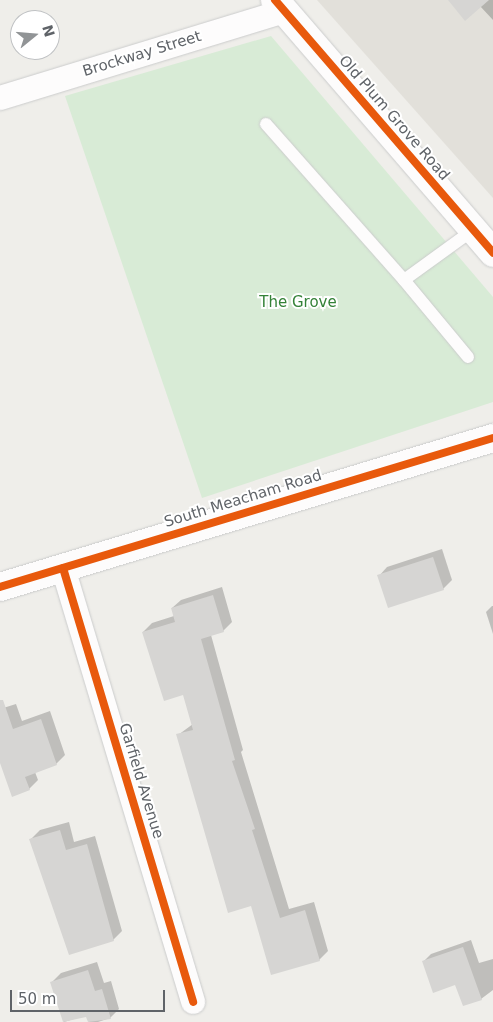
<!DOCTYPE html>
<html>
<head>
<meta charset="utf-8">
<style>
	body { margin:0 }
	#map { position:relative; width:493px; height:1022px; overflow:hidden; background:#efeeea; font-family:"DejaVu Sans",sans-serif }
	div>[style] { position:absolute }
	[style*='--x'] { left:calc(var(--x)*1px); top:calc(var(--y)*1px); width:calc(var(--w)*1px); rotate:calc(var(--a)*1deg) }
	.education>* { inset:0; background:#e2e0da }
	.green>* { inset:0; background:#d8ebd6 }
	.shadow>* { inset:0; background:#0003 }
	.building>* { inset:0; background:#d6d5d3 }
	.roads { filter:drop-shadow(0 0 1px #cbcccc) drop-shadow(0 0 1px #cbcccc) }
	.service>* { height:12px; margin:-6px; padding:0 6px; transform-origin:6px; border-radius:6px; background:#fdfcfc }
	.minor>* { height:24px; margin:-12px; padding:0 12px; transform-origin:12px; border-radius:12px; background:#fdfcfc }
	.tertiary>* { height:28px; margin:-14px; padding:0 14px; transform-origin:14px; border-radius:14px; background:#fdfcfc }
	.secondary>* { height:28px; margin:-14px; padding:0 14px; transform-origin:14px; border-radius:14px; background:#fdfcfc }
	.cycleway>* { height:8px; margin:-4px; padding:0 4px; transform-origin:4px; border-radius:4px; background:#e8590c }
	span { translate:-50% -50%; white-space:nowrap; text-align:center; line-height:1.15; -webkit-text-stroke:4px #fff; paint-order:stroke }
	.street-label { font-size:15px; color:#5f6368 }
	.park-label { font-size:15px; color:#348238 }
	.north { position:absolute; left:10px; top:10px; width:50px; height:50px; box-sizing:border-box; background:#fff; border:1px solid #bfc1c3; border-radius:50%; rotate:73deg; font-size:14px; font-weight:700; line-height:20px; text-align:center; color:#5f6368 }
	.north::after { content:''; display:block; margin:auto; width:18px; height:22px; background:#919496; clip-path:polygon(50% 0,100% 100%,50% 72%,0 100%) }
	.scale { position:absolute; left:10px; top:990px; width:155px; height:22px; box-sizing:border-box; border:2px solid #5f6368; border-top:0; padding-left:6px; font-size:15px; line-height:18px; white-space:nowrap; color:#5f6368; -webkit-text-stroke:4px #fff; paint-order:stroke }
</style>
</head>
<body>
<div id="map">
	<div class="education">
		<div style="clip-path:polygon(317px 0,493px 0,493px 198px)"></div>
	</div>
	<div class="green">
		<div style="clip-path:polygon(271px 36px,493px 297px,493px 402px,202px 498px,65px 96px)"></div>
	</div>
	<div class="shadow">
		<div style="clip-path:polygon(449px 0,493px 0,493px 20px,480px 6px)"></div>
		<div style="clip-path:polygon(442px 549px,452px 580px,443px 589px,379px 576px,387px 567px)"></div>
		<div style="clip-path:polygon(222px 587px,232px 622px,223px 631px,211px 635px,243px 750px,241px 752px,289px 909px,314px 902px,328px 951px,319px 960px,251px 904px,178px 735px,193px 724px,184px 694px,143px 632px,152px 623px,174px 616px,172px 608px,181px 600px)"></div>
		<div style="clip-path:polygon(492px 606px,493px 606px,493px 634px,486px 612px)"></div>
		<div style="clip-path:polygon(16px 704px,22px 721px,50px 711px,65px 755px,56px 764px,35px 772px,38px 780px,29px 789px,0 759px,0 709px)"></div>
		<div style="clip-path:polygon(69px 822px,74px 842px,95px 836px,122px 931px,113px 940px,31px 839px,40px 830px)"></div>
		<div style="clip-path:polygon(471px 940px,479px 963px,493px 959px,493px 990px,481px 999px,423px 962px,431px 954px)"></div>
		<div style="clip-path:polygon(97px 962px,104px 983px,111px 981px,119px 1009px,110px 1018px,98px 1022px,89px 1022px,87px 1015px,64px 1022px,52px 982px,61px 973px)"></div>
	</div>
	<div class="building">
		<div style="clip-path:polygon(448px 0,489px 0,465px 21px)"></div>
		<div style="clip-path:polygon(433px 557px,444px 590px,388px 608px,377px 575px)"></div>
		<div style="clip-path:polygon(213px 595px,224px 632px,201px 639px,235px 760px,232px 761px,255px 829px,252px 830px,280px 918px,305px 910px,320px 961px,271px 975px,251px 906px,228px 913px,176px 734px,193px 730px,183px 695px,164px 701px,142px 632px,175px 622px,171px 608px)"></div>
		<div style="clip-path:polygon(0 700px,3px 700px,13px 729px,41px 719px,57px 765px,25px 777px,30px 790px,12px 797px,0 763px)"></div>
		<div style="clip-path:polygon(60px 830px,66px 850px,87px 844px,114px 941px,69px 955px,29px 839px)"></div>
		<div style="clip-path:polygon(463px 947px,482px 1000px,463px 1006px,455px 985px,433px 993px,422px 961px)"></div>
		<div style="clip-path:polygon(88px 970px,95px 991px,102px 989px,111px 1019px,88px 1022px,86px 1017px,63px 1022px,50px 982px)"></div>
	</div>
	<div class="roads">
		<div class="service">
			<div style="--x:266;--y:124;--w:208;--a:48.5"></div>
			<div style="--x:468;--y:357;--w:100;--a:-129.7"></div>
			<div style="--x:404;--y:280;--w:85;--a:-35.9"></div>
		</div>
		<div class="minor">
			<div style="--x:0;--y:98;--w:298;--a:-17"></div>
			<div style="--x:63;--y:568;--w:453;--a:73.3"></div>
		</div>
		<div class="tertiary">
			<div style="--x:275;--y:0;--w:334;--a:49.2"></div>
		</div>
		<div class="secondary">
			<div style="--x:0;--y:587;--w:515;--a:-16.82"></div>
		</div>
	</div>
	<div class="cycleway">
		<div style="--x:275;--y:0;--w:334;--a:49.2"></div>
		<div style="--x:63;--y:568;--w:453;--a:73.3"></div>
		<div style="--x:0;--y:587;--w:515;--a:-16.82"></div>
	</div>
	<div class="street-label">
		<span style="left:142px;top:54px;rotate:-17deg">Brockway Street</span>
		<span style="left:394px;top:118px;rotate:49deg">Old Plum Grove Road</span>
		<span style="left:243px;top:499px;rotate:-17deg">South Meacham Road</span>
		<span style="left:141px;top:781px;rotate:73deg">Garfield Avenue</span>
	</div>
	<div class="park-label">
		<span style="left:298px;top:303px">The Grove</span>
	</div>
	<div class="north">N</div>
	<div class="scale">50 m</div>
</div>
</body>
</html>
